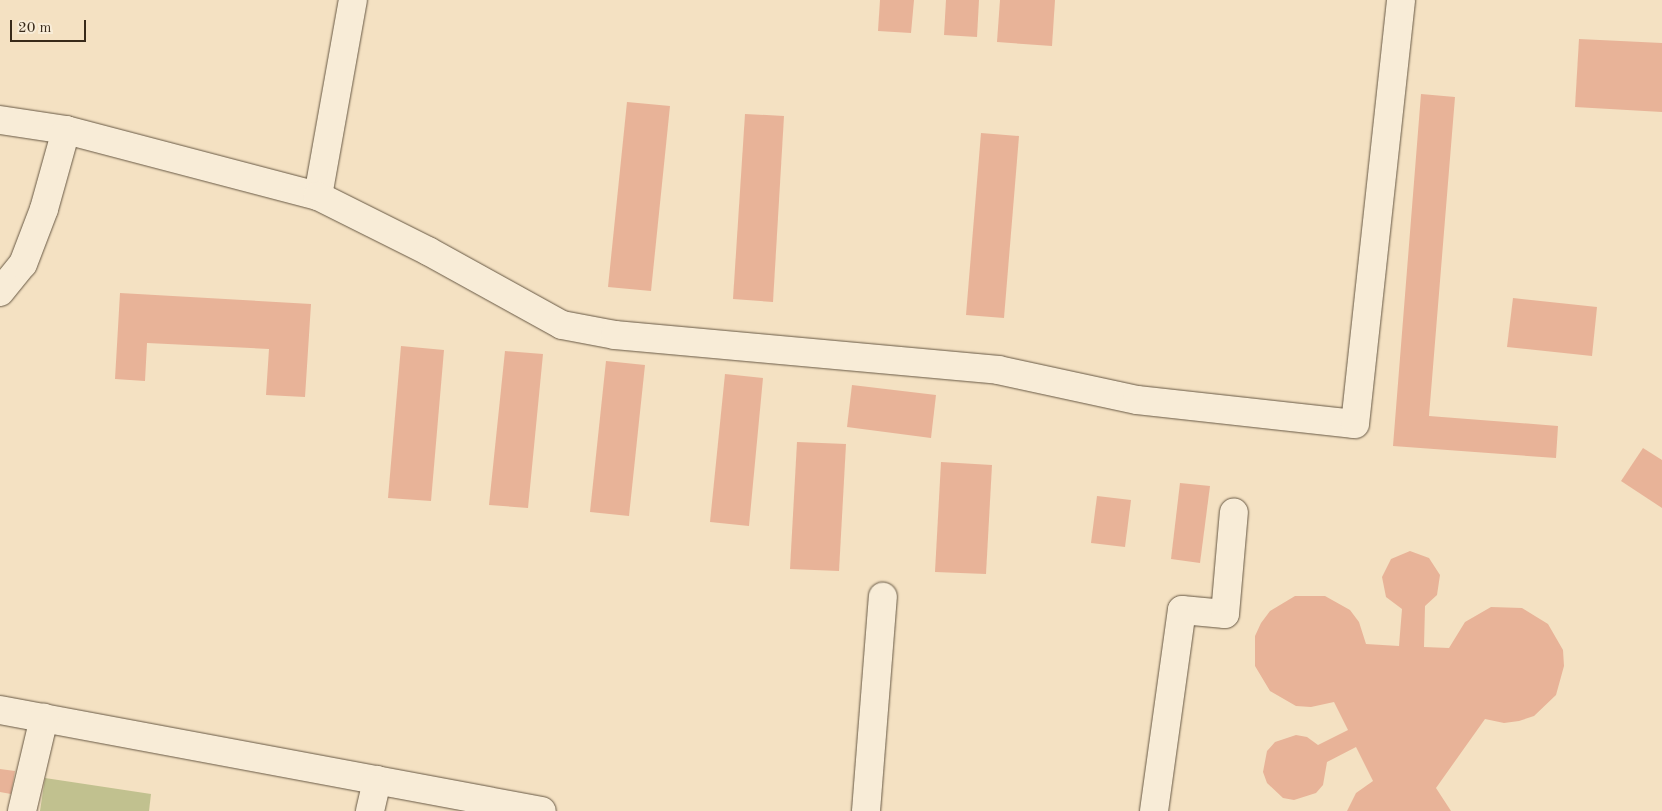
<!DOCTYPE html>
<html>
<head>
<meta charset="utf-8">
<style>
	body { margin:0 }
	#map { position:relative; width:1662px; height:811px; overflow:hidden; background:#f4e1c2; font-family:"Old Standard TT",serif }
	div>[style] { position:absolute }
	[style*='--x'] { left:calc(var(--x)*1px); top:calc(var(--y)*1px); width:calc(var(--w)*1px); rotate:calc(var(--a)*1deg) }
	.green>* { inset:0; background:#c1c18f }
	.building>* { inset:0; background:#e8b398 }
	.roads { filter:drop-shadow(0 0 1px #675844) drop-shadow(0 0 1px #675844) }
	.minor>* { height:28px; margin:-14px; padding:0 14px; transform-origin:14px; border-radius:14px; background:#f8ecd7 }
	span { translate:-50% -50%; white-space:nowrap; text-align:center; line-height:1.15; -webkit-text-stroke:4px #f8ecd7; paint-order:stroke }
	.scale { position:absolute; left:10px; top:20px; width:76px; height:22px; box-sizing:border-box; border:2px solid #382a1a; border-top:0; padding-left:6px; font-size:15px; line-height:18px; white-space:nowrap; color:#382a1a; -webkit-text-stroke:4px #f8ecd7; paint-order:stroke }
</style>
</head>
<body>
<div id="map">
	<div class="green">
		<div style="clip-path:polygon(45px 778px,151px 794px,149px 811px,40px 811px)"></div>
	</div>
	<div class="building">
		<div style="clip-path:polygon(880px 0,914px 0,911px 33px,878px 31px)"></div>
		<div style="clip-path:polygon(946px 0,979px 0,977px 37px,944px 35px)"></div>
		<div style="clip-path:polygon(1000px 0,1055px 0,1052px 46px,997px 42px)"></div>
		<div style="clip-path:polygon(1579px 39px,1662px 43px,1662px 112px,1575px 107px)"></div>
		<div style="clip-path:polygon(1421px 94px,1455px 97px,1429px 416px,1558px 426px,1556px 458px,1393px 446px)"></div>
		<div style="clip-path:polygon(627px 102px,670px 106px,651px 291px,608px 287px)"></div>
		<div style="clip-path:polygon(745px 114px,784px 116px,773px 302px,733px 299px)"></div>
		<div style="clip-path:polygon(981px 133px,1019px 136px,1004px 318px,966px 315px)"></div>
		<div style="clip-path:polygon(120px 293px,311px 304px,305px 397px,266px 395px,269px 349px,147px 343px,145px 381px,115px 379px)"></div>
		<div style="clip-path:polygon(1513px 298px,1597px 307px,1592px 356px,1507px 347px)"></div>
		<div style="clip-path:polygon(401px 346px,444px 350px,431px 501px,388px 498px)"></div>
		<div style="clip-path:polygon(505px 351px,543px 354px,528px 508px,489px 505px)"></div>
		<div style="clip-path:polygon(606px 361px,645px 365px,629px 516px,590px 512px)"></div>
		<div style="clip-path:polygon(725px 374px,763px 378px,749px 526px,710px 522px)"></div>
		<div style="clip-path:polygon(852px 385px,936px 395px,931px 438px,847px 427px)"></div>
		<div style="clip-path:polygon(797px 442px,846px 444px,839px 571px,790px 569px)"></div>
		<div style="clip-path:polygon(1643px 448px,1662px 460px,1662px 508px,1621px 481px)"></div>
		<div style="clip-path:polygon(941px 462px,992px 465px,986px 574px,935px 572px)"></div>
		<div style="clip-path:polygon(1180px 483px,1210px 486px,1200px 563px,1171px 559px)"></div>
		<div style="clip-path:polygon(1097px 496px,1131px 500px,1125px 547px,1091px 543px)"></div>
		<div style="clip-path:polygon(1410px 551px,1429px 558px,1440px 575px,1437px 595px,1425px 606px,1424px 647px,1449px 648px,1465px 622px,1491px 607px,1522px 608px,1548px 624px,1563px 650px,1564px 666px,1556px 695px,1534px 716px,1519px 721px,1504px 723px,1485px 719px,1436px 788px,1451px 811px,1347px 811px,1356px 793px,1373px 781px,1356px 747px,1327px 762px,1323px 785px,1316px 793px,1294px 800px,1283px 798px,1267px 783px,1263px 772px,1267px 751px,1275px 742px,1296px 735px,1307px 737px,1318px 745px,1348px 730px,1334px 702px,1311px 707px,1296px 706px,1270px 691px,1255px 666px,1255px 636px,1261px 623px,1270px 611px,1295px 596px,1325px 596px,1350px 610px,1359px 622px,1366px 644px,1399px 646px,1402px 609px,1386px 597px,1382px 577px,1391px 559px)"></div>
		<div style="clip-path:polygon(0 769px,15px 771px,11px 794px,0 792px)"></div>
	</div>
	<div class="roads">
		<div class="minor">
			<div style="--x:0;--y:120;--w:67;--a:8.6"></div>
			<div style="--x:66;--y:130;--w:260;--a:14.7"></div>
			<div style="--x:318;--y:196;--w:199;--a:-79.9"></div>
			<div style="--x:318;--y:196;--w:123;--a:26.6"></div>
			<div style="--x:428;--y:251;--w:153;--a:28.9"></div>
			<div style="--x:562;--y:325;--w:54;--a:10.7"></div>
			<div style="--x:615;--y:335;--w:385;--a:5.2"></div>
			<div style="--x:998;--y:370;--w:142;--a:12.2"></div>
			<div style="--x:1137;--y:400;--w:219;--a:6.3"></div>
			<div style="--x:1355;--y:424;--w:426;--a:-83.8"></div>
			<div style="--x:0;--y:292;--w:36;--a:-51"></div>
			<div style="--x:23;--y:264;--w:59;--a:-69.1"></div>
			<div style="--x:44;--y:209;--w:82;--a:-74.4"></div>
			<div style="--x:0;--y:710;--w:551;--a:10.56"></div>
			<div style="--x:22;--y:811;--w:96;--a:-76.7"></div>
			<div style="--x:370;--y:811;--w:32;--a:-77"></div>
			<div style="--x:866;--y:811;--w:215;--a:-85.5"></div>
			<div style="--x:1154;--y:811;--w:203;--a:-82.1"></div>
			<div style="--x:1182;--y:610;--w:43;--a:5.3"></div>
			<div style="--x:1225;--y:614;--w:102;--a:-85"></div>
		</div>
	</div>
	<div class="scale">20 m</div>
</div>
</body>
</html>
